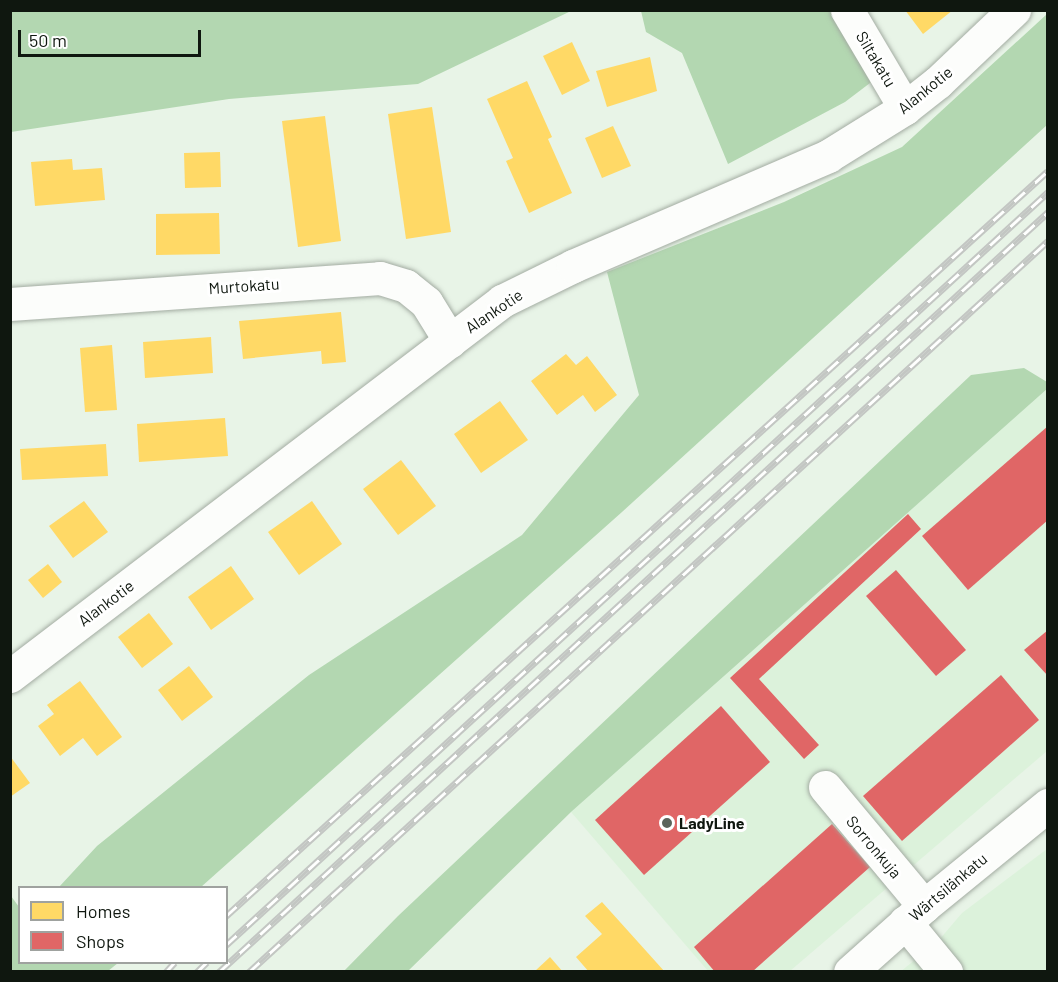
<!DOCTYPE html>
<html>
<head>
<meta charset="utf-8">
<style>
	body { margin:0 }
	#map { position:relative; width:1058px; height:982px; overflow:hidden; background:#e8f4e7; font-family:Barlow,sans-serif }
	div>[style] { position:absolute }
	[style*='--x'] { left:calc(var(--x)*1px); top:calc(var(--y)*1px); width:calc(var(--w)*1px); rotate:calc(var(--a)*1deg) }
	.built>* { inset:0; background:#dcf2db }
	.forest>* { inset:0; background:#b3d7b1 }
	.homes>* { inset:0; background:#ffd966 }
	.shops>* { inset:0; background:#e06666 }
	.roads { filter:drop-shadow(0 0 2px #a3aca2) drop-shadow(0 0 2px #a3aca2) }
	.minor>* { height:33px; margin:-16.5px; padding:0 16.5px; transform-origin:16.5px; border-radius:16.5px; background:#fcfdfb }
	.rail>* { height:7px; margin-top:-3.5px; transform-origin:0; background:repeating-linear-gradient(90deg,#fff 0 14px,#c3c6c3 0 28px); box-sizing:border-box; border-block:2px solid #c3c6c3 }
	.dots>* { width:16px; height:16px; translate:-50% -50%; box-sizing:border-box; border:3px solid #fff; border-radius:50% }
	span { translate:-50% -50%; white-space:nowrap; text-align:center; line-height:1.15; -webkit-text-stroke:6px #fff; paint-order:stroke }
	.street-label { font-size:16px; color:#0f170f }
	.poi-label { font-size:16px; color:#0f170f; font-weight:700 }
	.left { translate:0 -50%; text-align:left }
	.frame { position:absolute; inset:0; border:12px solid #0f170f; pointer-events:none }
	.legend { position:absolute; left:18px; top:886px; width:210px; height:78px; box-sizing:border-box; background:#fff; border:2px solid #9fa29f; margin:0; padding:8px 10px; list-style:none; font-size:18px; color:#0f170f }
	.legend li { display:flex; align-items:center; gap:12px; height:30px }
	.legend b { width:30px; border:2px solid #9fa29f }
	.scale { position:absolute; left:18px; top:30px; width:183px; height:27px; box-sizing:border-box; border:3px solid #0f170f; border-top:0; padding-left:8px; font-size:18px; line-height:21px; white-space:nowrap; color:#0f170f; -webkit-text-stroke:4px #fff; paint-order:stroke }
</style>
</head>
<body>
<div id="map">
	<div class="built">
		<div style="clip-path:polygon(1047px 389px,1047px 751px,790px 971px,708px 971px,571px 812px)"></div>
		<div style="clip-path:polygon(1047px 849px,1047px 971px,900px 972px,939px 940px,962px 913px)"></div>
	</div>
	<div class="forest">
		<div style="clip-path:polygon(11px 10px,571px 10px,571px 11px,418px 84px,229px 99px,11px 132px)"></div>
		<div style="clip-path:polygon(641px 11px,830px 11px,863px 54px,874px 80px,845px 102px,728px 164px,682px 53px,646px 32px)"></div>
		<div style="clip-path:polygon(1047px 14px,1047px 125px,622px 512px,201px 887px,59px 887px,97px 846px,309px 675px,522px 535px,639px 395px,607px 272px,784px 202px,902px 147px)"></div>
		<div style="clip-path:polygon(1024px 368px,1047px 382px,1047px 389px,571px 812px,408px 971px,344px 971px,398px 916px,971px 375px)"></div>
		<div style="clip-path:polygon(11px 896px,19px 907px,20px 962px,118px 963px,108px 971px,11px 971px)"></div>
	</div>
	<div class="homes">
		<div style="clip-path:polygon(905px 10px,953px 10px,923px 34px)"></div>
		<div style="clip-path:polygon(572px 42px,590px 81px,562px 95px,543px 56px)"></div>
		<div style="clip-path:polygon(650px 57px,657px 91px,607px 107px,596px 71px)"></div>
		<div style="clip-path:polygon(527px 81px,552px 137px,548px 139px,572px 193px,529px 213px,506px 161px,513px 158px,487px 99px)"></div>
		<div style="clip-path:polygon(432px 107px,451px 232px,406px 239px,388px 114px)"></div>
		<div style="clip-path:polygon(325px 116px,341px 241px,298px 247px,282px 121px)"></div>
		<div style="clip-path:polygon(613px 126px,631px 166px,602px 178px,585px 138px)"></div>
		<div style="clip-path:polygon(220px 152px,221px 187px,185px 188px,184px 153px)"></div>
		<div style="clip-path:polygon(72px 159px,73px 170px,102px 168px,105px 200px,35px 206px,31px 162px)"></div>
		<div style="clip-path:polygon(219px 213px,220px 254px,156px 255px,156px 214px)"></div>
		<div style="clip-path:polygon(341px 312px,346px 362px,322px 364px,321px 351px,243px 359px,239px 321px)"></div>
		<div style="clip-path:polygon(211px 337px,213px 373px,145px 378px,143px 342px)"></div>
		<div style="clip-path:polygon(112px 345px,117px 410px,85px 412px,80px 348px)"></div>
		<div style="clip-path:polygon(566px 354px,576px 365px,587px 356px,617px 395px,595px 412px,583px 395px,557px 415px,531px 381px)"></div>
		<div style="clip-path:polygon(500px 401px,528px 440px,481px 473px,454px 434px)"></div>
		<div style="clip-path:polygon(225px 418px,228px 456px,139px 462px,137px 424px)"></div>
		<div style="clip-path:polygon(106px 444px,108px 476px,22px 480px,20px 449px)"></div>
		<div style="clip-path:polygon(401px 460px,436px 506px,398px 535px,363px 489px)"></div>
		<div style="clip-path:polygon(84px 501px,108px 532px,73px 558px,49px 526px)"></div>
		<div style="clip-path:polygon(312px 501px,342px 544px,299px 575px,268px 532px)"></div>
		<div style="clip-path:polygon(48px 564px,62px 582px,43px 598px,28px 580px)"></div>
		<div style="clip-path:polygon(231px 566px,254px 599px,211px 630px,188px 597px)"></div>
		<div style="clip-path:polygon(149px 613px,173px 644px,142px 668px,118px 637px)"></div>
		<div style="clip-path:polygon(189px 666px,213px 697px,182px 721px,158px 690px)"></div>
		<div style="clip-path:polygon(80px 681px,122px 737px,97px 756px,83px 738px,60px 756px,38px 726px,54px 714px,47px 705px)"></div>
		<div style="clip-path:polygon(10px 756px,30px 783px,10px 797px)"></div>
		<div style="clip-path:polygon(602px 902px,665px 972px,589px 972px,576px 957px,602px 934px,585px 916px)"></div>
		<div style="clip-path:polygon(550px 957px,563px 972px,534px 972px)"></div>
	</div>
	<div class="shops">
		<div style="clip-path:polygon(1048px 426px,1048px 520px,968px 590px,922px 536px)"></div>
		<div style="clip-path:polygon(908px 514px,921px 529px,759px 679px,819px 745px,804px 759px,730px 678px)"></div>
		<div style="clip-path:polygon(896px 570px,966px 650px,936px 676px,866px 596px)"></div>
		<div style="clip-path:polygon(1048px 630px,1048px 676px,1024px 650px)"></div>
		<div style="clip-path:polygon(1001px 675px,1039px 720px,902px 841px,863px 796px)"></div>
		<div style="clip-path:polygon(721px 706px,770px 762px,644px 875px,595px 820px)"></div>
		<div style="clip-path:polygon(832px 824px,870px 867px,752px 972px,715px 972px,694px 947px)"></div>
	</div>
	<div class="roads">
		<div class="minor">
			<div style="--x:847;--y:10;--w:114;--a:59.4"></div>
			<div style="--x:10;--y:304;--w:371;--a:-4"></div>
			<div style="--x:380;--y:278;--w:27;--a:17"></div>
			<div style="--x:406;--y:286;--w:26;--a:39"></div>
			<div style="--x:426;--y:302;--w:46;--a:58.4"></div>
			<div style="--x:10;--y:676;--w:619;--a:-37.31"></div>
			<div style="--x:502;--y:301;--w:79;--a:-26.2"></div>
			<div style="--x:573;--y:266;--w:278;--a:-23.3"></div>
			<div style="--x:828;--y:156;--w:91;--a:-31.9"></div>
			<div style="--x:905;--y:108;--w:42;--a:-38.2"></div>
			<div style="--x:938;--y:82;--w:105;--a:-43.5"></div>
			<div style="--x:825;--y:787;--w:155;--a:50.2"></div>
			<div style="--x:905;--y:922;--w:65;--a:50.6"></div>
			<div style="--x:850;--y:972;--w:99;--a:-41.7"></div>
			<div style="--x:924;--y:906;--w:160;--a:-39.2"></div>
		</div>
	</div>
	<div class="rail">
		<div style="--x:226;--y:916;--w:1109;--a:-42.19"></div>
		<div style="--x:226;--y:945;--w:1115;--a:-42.49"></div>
		<div style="--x:166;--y:972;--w:13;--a:-48"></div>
		<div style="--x:197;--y:972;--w:14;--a:-45"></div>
		<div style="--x:219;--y:972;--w:1125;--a:-42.51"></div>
		<div style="--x:249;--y:972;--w:1083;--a:-42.46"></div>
	</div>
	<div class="dots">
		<div style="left:667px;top:823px;background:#5b645b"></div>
	</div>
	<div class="street-label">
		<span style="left:876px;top:59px;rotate:59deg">Siltakatu</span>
		<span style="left:925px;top:90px;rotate:-39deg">Alankotie</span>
		<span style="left:244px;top:286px;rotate:-4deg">Murtokatu</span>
		<span style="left:494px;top:311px;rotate:-34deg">Alankotie</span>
		<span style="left:106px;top:603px;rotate:-37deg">Alankotie</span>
		<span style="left:874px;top:847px;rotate:50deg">Sorronkuja</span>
		<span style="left:948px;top:887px;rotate:-40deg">Wärtsilänkatu</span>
	</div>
	<div class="poi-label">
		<span class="left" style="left:679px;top:823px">LadyLine</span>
	</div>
	<div class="frame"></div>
	<ul class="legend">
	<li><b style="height:16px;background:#ffd966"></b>Homes</li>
	<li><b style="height:16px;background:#e06666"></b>Shops</li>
	</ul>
	<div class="scale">50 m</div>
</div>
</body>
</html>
